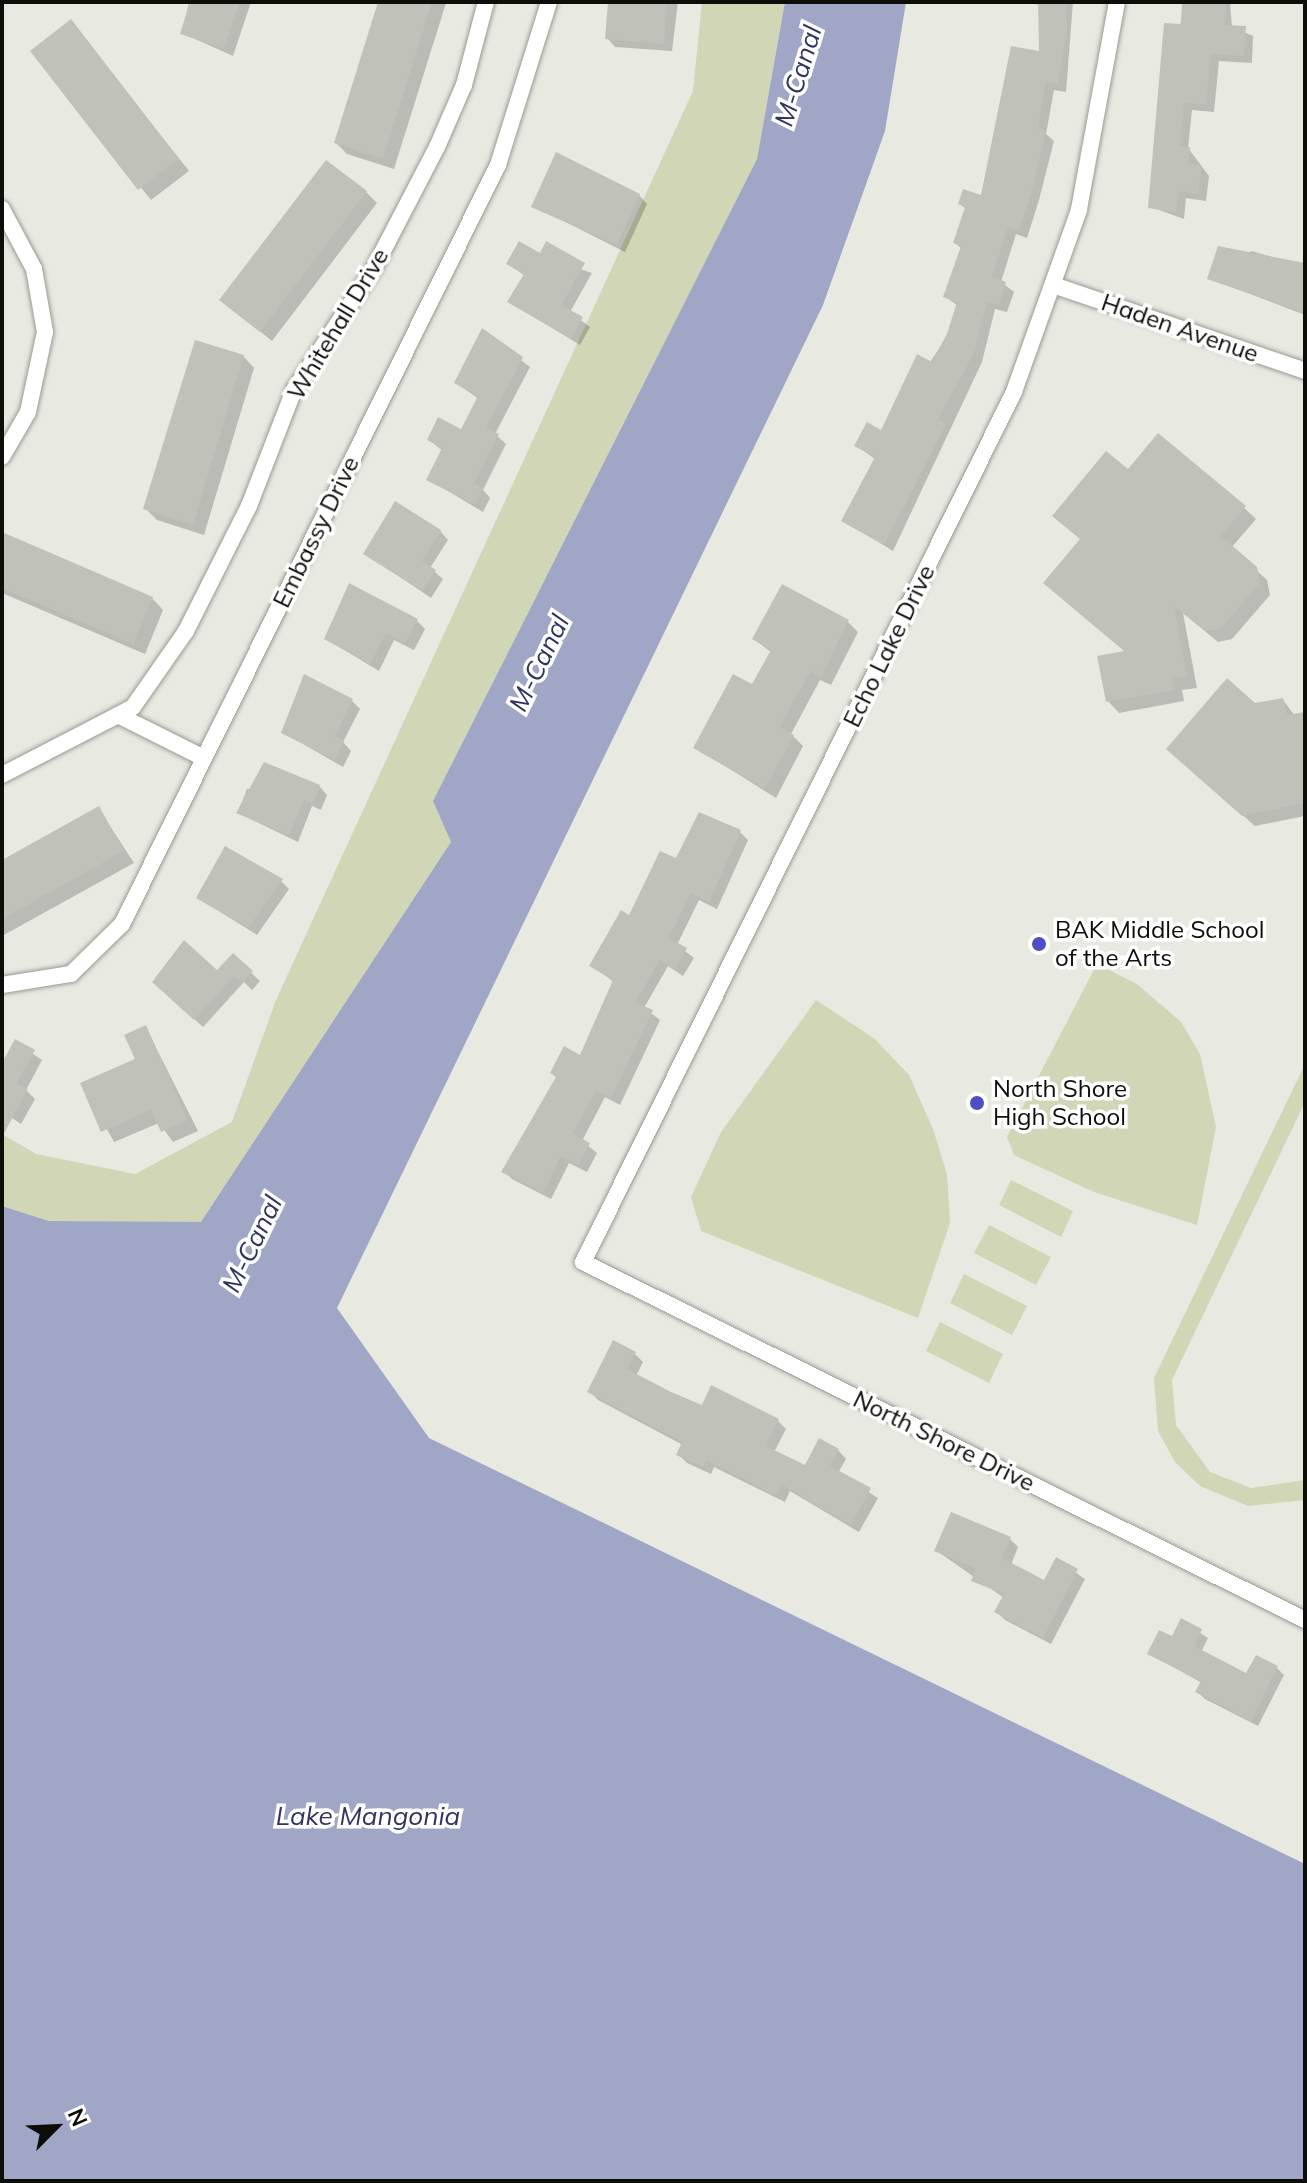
<!DOCTYPE html>
<html>
<head>
<meta charset="utf-8">
<style>
	body { margin:0 }
	#map { position:relative; width:1307px; height:2183px; overflow:hidden; background:#e8eae1; font-family:Mulish,sans-serif }
	div>[style] { position:absolute }
	[style*='--x'] { left:calc(var(--x)*1px); top:calc(var(--y)*1px); width:calc(var(--w)*1px); rotate:calc(var(--a)*1deg) }
	.green>* { inset:0; background:#d0d6b6 }
	.water>* { inset:0; background:#a0a6c5 }
	.shadow>* { inset:0; background:#0003 }
	.building>* { inset:0; background:#c0c2b9 }
	.roads { filter:drop-shadow(0 0 2px #999b93) drop-shadow(0 0 2px #999b93) }
	.minor>* { height:16px; margin:-8px; padding:0 8px; transform-origin:8px; border-radius:8px; background:#fff }
	.dots>* { width:22px; height:22px; translate:-50% -50%; box-sizing:border-box; border:4px solid #fff; border-radius:50% }
	span { translate:-50% -50%; white-space:nowrap; text-align:center; line-height:1.15; -webkit-text-stroke:7px #fff; paint-order:stroke }
	.street-label { font-size:24px; color:#0d0d0a }
	.poi-label { font-size:24px; color:#0d0d0a }
	.left { translate:0 -50%; text-align:left }
	.water-label { font-size:26px; color:#303460; font-style:italic }
	.frame { position:absolute; inset:0; border:4px solid #0d0d0a; pointer-events:none }
	.north { position:absolute; left:16px; top:2087px; width:80px; height:80px; -webkit-text-stroke:6px #fff; paint-order:stroke; rotate:66deg; font-size:22px; font-weight:700; line-height:32px; text-align:center; color:#0d0d0a }
	.north::after { content:''; display:block; margin:auto; width:28px; height:36px; background:#0d0d0a; clip-path:polygon(50% 0,100% 100%,50% 72%,0 100%) }
</style>
</head>
<body>
<div id="map">
	<div class="green">
		<div style="clip-path:polygon(702px 2px,785px 2px,757px 159px,433px 801px,451px 842px,201px 1223px,49px 1221px,2px 1206px,2px 1134px,36px 1154px,135px 1174px,232px 1122px,276px 1000px,693px 91px)"></div>
		<div style="clip-path:polygon(1097px 964px,1137px 984px,1181px 1022px,1200px 1054px,1216px 1127px,1197px 1225px,1094px 1192px,1014px 1155px,1007px 1137px)"></div>
		<div style="clip-path:polygon(816px 1000px,875px 1039px,909px 1075px,933px 1129px,947px 1174px,950px 1223px,918px 1318px,701px 1231px,691px 1197px,721px 1132px)"></div>
		<div style="clip-path:polygon(1305px 1064px,1305px 1102px,1172px 1380px,1176px 1425px,1210px 1472px,1251px 1488px,1305px 1480px,1305px 1500px,1248px 1506px,1200px 1486px,1175px 1462px,1158px 1431px,1154px 1378px)"></div>
		<div style="clip-path:polygon(1011px 1180px,1073px 1211px,1061px 1237px,999px 1205px)"></div>
		<div style="clip-path:polygon(989px 1225px,1051px 1257px,1036px 1285px,974px 1253px)"></div>
		<div style="clip-path:polygon(964px 1274px,1027px 1306px,1012px 1335px,950px 1303px)"></div>
		<div style="clip-path:polygon(940px 1322px,1003px 1354px,989px 1383px,926px 1351px)"></div>
	</div>
	<div class="water">
		<div style="clip-path:polygon(785px 2px,906px 2px,885px 131px,823px 305px,337px 1308px,429px 1438px,1305px 1864px,1305px 2181px,2px 2181px,2px 1206px,49px 1221px,201px 1222px,451px 842px,433px 801px,757px 159px)"></div>
	</div>
	<div class="shadow">
		<div style="clip-path:polygon(189px 2px,251px 2px,233px 56px,182px 33px)"></div>
		<div style="clip-path:polygon(380px 2px,446px 3px,394px 169px,347px 154px,336px 143px)"></div>
		<div style="clip-path:polygon(610px 2px,678px 2px,672px 51px,615px 47px,607px 38px)"></div>
		<div style="clip-path:polygon(1023px 2px,1073px 2px,1066px 92px,1054px 90px,1046px 134px,1054px 141px,1039px 200px,1027px 238px,1016px 234px,1001px 282px,1014px 292px,1007px 312px,995px 309px,982px 362px,893px 551px,844px 521px,876px 460px,856px 445px,882px 433px,949px 334px,958px 306px,946px 297px,962px 249px,955px 243px,966px 209px,960px 204px,982px 198px,1041px 53px,1040px 5px)"></div>
		<div style="clip-path:polygon(1184px 2px,1230px 2px,1232px 27px,1253px 36px,1252px 63px,1219px 61px,1214px 112px,1192px 110px,1188px 148px,1209px 176px,1206px 201px,1186px 198px,1184px 219px,1151px 207px)"></div>
		<div style="clip-path:polygon(70px 21px,189px 171px,151px 200px,32px 51px)"></div>
		<div style="clip-path:polygon(366px 192px,377px 203px,272px 341px,222px 300px)"></div>
		<div style="clip-path:polygon(639px 195px,647px 204px,625px 252px,534px 206px)"></div>
		<div style="clip-path:polygon(1252px 251px,1305px 267px,1305px 315px,1209px 278px)"></div>
		<div style="clip-path:polygon(540px 256px,592px 273px,570px 312px,590px 327px,580px 345px,510px 302px,525px 276px,509px 264px)"></div>
		<div style="clip-path:polygon(483px 331px,530px 367px,495px 434px,506px 444px,483px 490px,490px 498px,483px 512px,428px 479px,443px 451px,429px 440px,462px 432px,479px 399px,456px 383px)"></div>
		<div style="clip-path:polygon(243px 356px,254px 368px,204px 535px,157px 520px,146px 509px)"></div>
		<div style="clip-path:polygon(1128px 472px,1244px 508px,1256px 519px,1231px 548px,1267px 580px,1270px 595px,1232px 639px,1218px 642px,1183px 613px,1197px 688px,1182px 690px,1184px 701px,1119px 713px,1108px 701px,1127px 652px,1081px 540px)"></div>
		<div style="clip-path:polygon(440px 531px,448px 540px,430px 568px,443px 579px,431px 598px,365px 553px)"></div>
		<div style="clip-path:polygon(2px 534px,152px 598px,163px 610px,145px 654px,2px 593px)"></div>
		<div style="clip-path:polygon(417px 621px,425px 629px,414px 650px,394px 640px,379px 671px,326px 639px)"></div>
		<div style="clip-path:polygon(848px 622px,858px 632px,831px 685px,820px 680px,791px 734px,803px 746px,776px 798px,695px 747px,753px 687px,772px 653px,754px 639px)"></div>
		<div style="clip-path:polygon(1283px 700px,1295px 716px,1305px 714px,1305px 816px,1255px 826px,1180px 760px,1255px 705px)"></div>
		<div style="clip-path:polygon(352px 701px,360px 709px,343px 742px,351px 751px,343px 767px,284px 733px)"></div>
		<div style="clip-path:polygon(319px 786px,327px 795px,321px 810px,312px 806px,298px 842px,238px 813px,247px 789px)"></div>
		<div style="clip-path:polygon(99px 809px,134px 863px,2px 936px,2px 862px)"></div>
		<div style="clip-path:polygon(740px 832px,748px 840px,717px 909px,699px 900px,677px 945px,694px 958px,683px 976px,668px 966px,644px 1008px,660px 1020px,620px 1105px,605px 1097px,582px 1141px,597px 1153px,587px 1172px,569px 1163px,551px 1199px,512px 1179px,504px 1171px,581px 1058px,614px 982px,591px 965px,676px 861px)"></div>
		<div style="clip-path:polygon(281px 881px,289px 889px,257px 935px,198px 898px)"></div>
		<div style="clip-path:polygon(233px 956px,260px 981px,252px 990px,244px 982px,203px 1027px,163px 990px,217px 973px)"></div>
		<div style="clip-path:polygon(146px 1028px,198px 1131px,173px 1142px,159px 1123px,114px 1142px,82px 1084px,137px 1060px)"></div>
		<div style="clip-path:polygon(16px 1042px,42px 1060px,26px 1090px,35px 1099px,21px 1124px,2px 1111px,2px 1067px)"></div>
		<div style="clip-path:polygon(635px 1354px,643px 1362px,636px 1376px,703px 1408px,778px 1421px,786px 1429px,774px 1452px,805px 1468px,838px 1450px,846px 1459px,838px 1473px,878px 1498px,859px 1532px,790px 1491px,785px 1502px,714px 1467px,711px 1474px,687px 1463px,679px 1455px,683px 1445px,598px 1400px,590px 1391px)"></div>
		<div style="clip-path:polygon(1010px 1539px,1018px 1547px,1011px 1565px,1045px 1583px,1057px 1560px,1085px 1579px,1051px 1644px,1005px 1620px,997px 1612px,1004px 1598px,937px 1551px)"></div>
		<div style="clip-path:polygon(1182px 1621px,1208px 1638px,1201px 1652px,1247px 1676px,1277px 1668px,1284px 1675px,1258px 1726px,1205px 1699px,1198px 1692px,1202px 1683px,1150px 1654px,1173px 1639px)"></div>
	</div>
	<div class="building">
		<div style="clip-path:polygon(190px 2px,240px 2px,224px 49px,180px 34px)"></div>
		<div style="clip-path:polygon(378px 2px,432px 2px,383px 159px,334px 143px)"></div>
		<div style="clip-path:polygon(608px 2px,667px 2px,664px 44px,605px 39px)"></div>
		<div style="clip-path:polygon(1038px 2px,1066px 2px,1067px 30px,1058px 84px,1046px 82px,1038px 129px,1046px 131px,1032px 191px,1019px 231px,1008px 227px,992px 277px,1006px 282px,999px 305px,987px 302px,974px 353px,938px 419px,946px 424px,884px 545px,841px 521px,875px 457px,854px 446px,867px 422px,881px 430px,917px 354px,932px 362px,947px 334px,957px 302px,943px 297px,961px 246px,953px 243px,965px 207px,958px 204px,963px 189px,981px 195px,1011px 46px,1039px 51px)"></div>
		<div style="clip-path:polygon(1182px 2px,1226px 3px,1225px 25px,1246px 26px,1244px 56px,1211px 54px,1206px 105px,1184px 103px,1180px 146px,1190px 147px,1188px 164px,1202px 166px,1198px 194px,1179px 191px,1176px 212px,1148px 208px,1164px 23px,1181px 24px)"></div>
		<div style="clip-path:polygon(71px 19px,179px 159px,138px 190px,30px 51px)"></div>
		<div style="clip-path:polygon(556px 152px,640px 194px,617px 245px,531px 207px)"></div>
		<div style="clip-path:polygon(326px 160px,367px 191px,260px 332px,219px 300px)"></div>
		<div style="clip-path:polygon(519px 241px,540px 253px,546px 241px,585px 263px,561px 305px,583px 317px,571px 339px,507px 302px,524px 274px,506px 264px)"></div>
		<div style="clip-path:polygon(1218px 246px,1305px 263px,1305px 313px,1207px 279px)"></div>
		<div style="clip-path:polygon(482px 328px,523px 357px,486px 428px,499px 434px,474px 483px,483px 488px,475px 505px,426px 480px,442px 448px,427px 440px,438px 417px,461px 429px,478px 396px,454px 383px)"></div>
		<div style="clip-path:polygon(195px 340px,244px 355px,193px 525px,143px 509px)"></div>
		<div style="clip-path:polygon(1158px 433px,1246px 506px,1221px 536px,1257px 567px,1260px 583px,1220px 629px,1205px 631px,1174px 606px,1187px 677px,1172px 679px,1174px 690px,1106px 702px,1097px 656px,1124px 651px,1043px 583px,1080px 539px,1052px 516px,1106px 451px,1128px 469px)"></div>
		<div style="clip-path:polygon(395px 501px,441px 530px,422px 561px,436px 570px,422px 591px,363px 554px)"></div>
		<div style="clip-path:polygon(2px 532px,153px 597px,133px 644px,2px 588px)"></div>
		<div style="clip-path:polygon(349px 583px,418px 619px,405px 643px,386px 633px,370px 664px,324px 639px)"></div>
		<div style="clip-path:polygon(782px 584px,849px 620px,821px 677px,810px 671px,780px 727px,794px 735px,765px 789px,693px 748px,733px 674px,752px 684px,771px 650px,752px 639px)"></div>
		<div style="clip-path:polygon(304px 674px,353px 699px,335px 736px,344px 741px,335px 760px,281px 733px)"></div>
		<div style="clip-path:polygon(1227px 678px,1255px 703px,1283px 698px,1287px 715px,1305px 712px,1305px 803px,1242px 816px,1166px 749px)"></div>
		<div style="clip-path:polygon(264px 762px,320px 785px,313px 803px,304px 800px,289px 835px,236px 813px)"></div>
		<div style="clip-path:polygon(99px 806px,124px 851px,2px 919px,2px 860px)"></div>
		<div style="clip-path:polygon(699px 812px,741px 830px,709px 902px,690px 893px,669px 938px,687px 948px,675px 969px,660px 960px,635px 1002px,653px 1010px,611px 1098px,596px 1090px,573px 1134px,590px 1143px,579px 1165px,561px 1156px,543px 1193px,501px 1172px,556px 1077px,550px 1073px,564px 1046px,580px 1055px,613px 980px,589px 966px,621px 910px,629px 915px,660px 851px,676px 858px)"></div>
		<div style="clip-path:polygon(225px 846px,283px 879px,248px 928px,196px 898px)"></div>
		<div style="clip-path:polygon(184px 940px,217px 970px,233px 953px,253px 971px,242px 983px,234px 976px,194px 1020px,152px 982px)"></div>
		<div style="clip-path:polygon(146px 1025px,188px 1120px,161px 1132px,151px 1110px,101px 1132px,80px 1083px,135px 1059px,124px 1035px)"></div>
		<div style="clip-path:polygon(15px 1039px,35px 1050px,17px 1083px,28px 1089px,2px 1137px,2px 1063px)"></div>
		<div style="clip-path:polygon(613px 1340px,636px 1352px,627px 1369px,671px 1392px,702px 1405px,711px 1385px,779px 1419px,766px 1446px,805px 1465px,819px 1438px,839px 1449px,830px 1466px,871px 1488px,851px 1525px,782px 1485px,776px 1496px,706px 1460px,703px 1467px,676px 1455px,682px 1442px,587px 1392px)"></div>
		<div style="clip-path:polygon(951px 1512px,1011px 1537px,1002px 1558px,1044px 1580px,1056px 1557px,1078px 1569px,1043px 1638px,994px 1612px,1004px 1594px,971px 1581px,976px 1569px,934px 1551px)"></div>
		<div style="clip-path:polygon(1181px 1618px,1202px 1629px,1194px 1646px,1246px 1673px,1256px 1655px,1278px 1666px,1251px 1721px,1195px 1692px,1201px 1681px,1147px 1654px,1159px 1630px,1172px 1636px)"></div>
	</div>
	<div class="roads">
		<div class="minor">
			<div style="--x:1117;--y:2;--w:211;--a:100.4"></div>
			<div style="--x:1079;--y:210;--w:193;--a:109.7"></div>
			<div style="--x:1014;--y:392;--w:971;--a:116.35"></div>
			<div style="--x:583;--y:1262;--w:806;--a:26.37"></div>
			<div style="--x:2;--y:209;--w:68;--a:61.9"></div>
			<div style="--x:34;--y:269;--w:64;--a:80.1"></div>
			<div style="--x:45;--y:332;--w:82;--a:102"></div>
			<div style="--x:28;--y:412;--w:52;--a:120"></div>
			<div style="--x:1056;--y:286;--w:263;--a:18.8"></div>
			<div style="--x:118;--y:715;--w:17;--a:-28"></div>
			<div style="--x:133;--y:707;--w:93;--a:-55.1"></div>
			<div style="--x:186;--y:631;--w:140;--a:-63.3"></div>
			<div style="--x:249;--y:506;--w:124;--a:-68.8"></div>
			<div style="--x:294;--y:390;--w:146;--a:-56.7"></div>
			<div style="--x:374;--y:268;--w:136;--a:-62.5"></div>
			<div style="--x:437;--y:147;--w:68;--a:-66.5"></div>
			<div style="--x:464;--y:85;--w:86;--a:-75.2"></div>
			<div style="--x:2;--y:775;--w:131;--a:-27.3"></div>
			<div style="--x:118;--y:715;--w:96;--a:26.6"></div>
			<div style="--x:2;--y:985;--w:70;--a:-9.1"></div>
			<div style="--x:71;--y:974;--w:71;--a:-44.4"></div>
			<div style="--x:122;--y:924;--w:847;--a:-63.65"></div>
			<div style="--x:498;--y:165;--w:171;--a:-72.6"></div>
		</div>
	</div>
	<div class="dots">
		<div style="left:1039px;top:944px;background:#4d4fc5"></div>
		<div style="left:977px;top:1103px;background:#4d4fc5"></div>
	</div>
	<div class="street-label">
		<span style="left:338px;top:324px;rotate:-59deg">Whitehall Drive</span>
		<span style="left:1180px;top:328px;rotate:19deg">Haden Avenue</span>
		<span style="left:316px;top:532px;rotate:-64deg">Embassy Drive</span>
		<span style="left:889px;top:646px;rotate:-64deg">Echo Lake Drive</span>
		<span style="left:944px;top:1441px;rotate:26deg">North Shore Drive</span>
	</div>
	<div class="poi-label">
		<span class="left" style="left:1055px;top:944px">BAK Middle School<br>of the Arts</span>
		<span class="left" style="left:993px;top:1103px">North Shore<br>High School</span>
	</div>
	<div class="water-label">
		<span style="left:798px;top:76px;rotate:-73deg">M-Canal</span>
		<span style="left:539px;top:663px;rotate:-64deg">M-Canal</span>
		<span style="left:252px;top:1244px;rotate:-64deg">M-Canal</span>
		<span style="left:368px;top:1816px">Lake Mangonia</span>
	</div>
	<div class="frame"></div>
	<div class="north">N</div>
</div>
</body>
</html>
